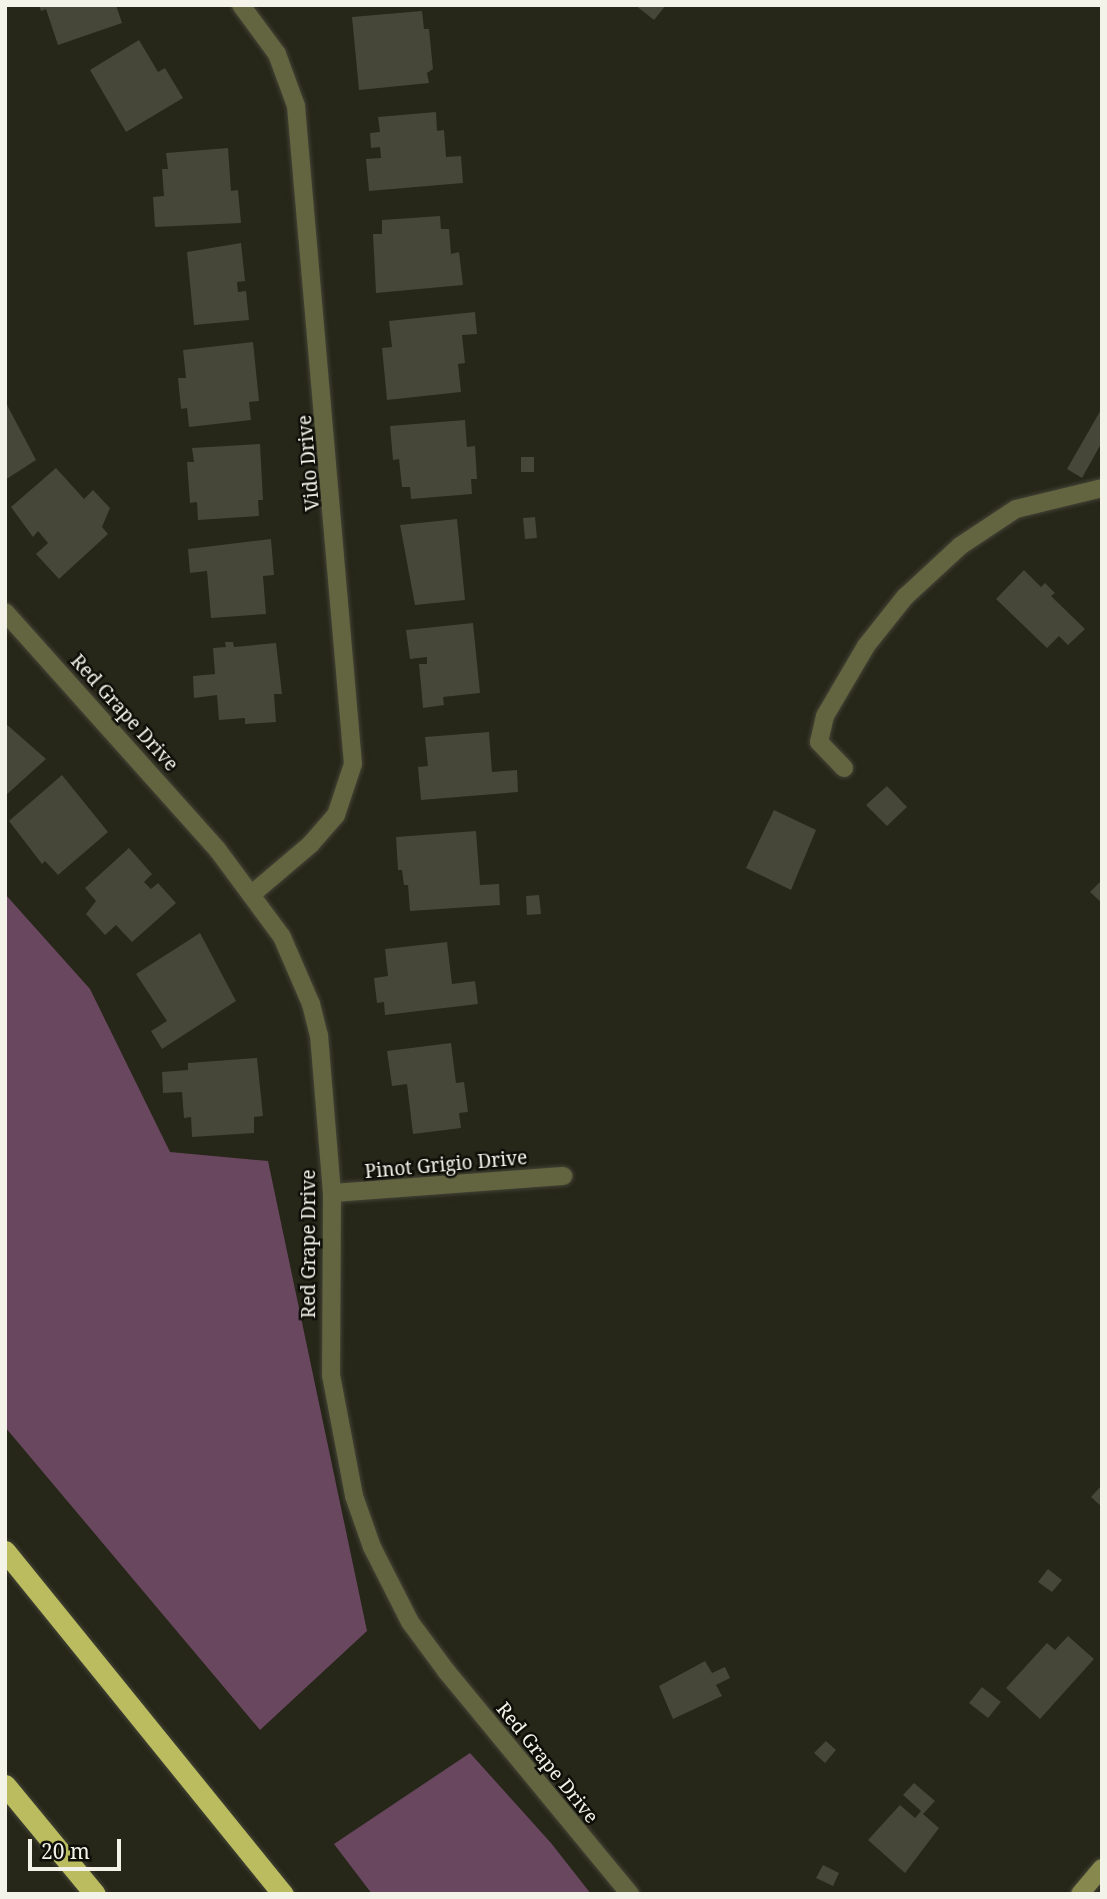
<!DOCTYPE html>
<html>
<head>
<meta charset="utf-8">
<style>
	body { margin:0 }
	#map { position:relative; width:1107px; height:1899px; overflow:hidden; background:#262619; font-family:"Noto Serif",serif }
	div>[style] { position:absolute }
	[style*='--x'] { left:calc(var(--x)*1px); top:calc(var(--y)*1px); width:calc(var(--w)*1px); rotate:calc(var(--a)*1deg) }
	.forest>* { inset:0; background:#69485f }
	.building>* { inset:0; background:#464738 }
	.roads { filter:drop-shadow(0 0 2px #434336) drop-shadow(0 0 2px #434336) }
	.lane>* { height:18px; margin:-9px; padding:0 9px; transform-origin:9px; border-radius:9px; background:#636541 }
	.street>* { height:18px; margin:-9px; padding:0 9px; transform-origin:9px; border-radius:9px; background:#636541 }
	.secondary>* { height:18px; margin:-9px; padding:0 9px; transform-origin:9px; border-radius:9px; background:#87884e }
	.highway>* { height:21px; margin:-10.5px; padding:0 10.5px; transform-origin:10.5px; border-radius:10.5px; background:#babc5f }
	span { translate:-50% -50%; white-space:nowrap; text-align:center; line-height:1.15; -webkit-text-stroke:5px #0f0f09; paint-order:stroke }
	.street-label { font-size:19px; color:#f3f3ea }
	.frame { position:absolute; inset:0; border:7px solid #f3f3ea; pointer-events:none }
	.scale { position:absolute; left:28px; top:1839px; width:93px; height:32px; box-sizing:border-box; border:4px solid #f3f3ea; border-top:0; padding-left:9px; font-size:21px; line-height:24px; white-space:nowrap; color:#f3f3ea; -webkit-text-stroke:5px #0f0f09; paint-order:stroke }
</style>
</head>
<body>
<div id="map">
	<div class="forest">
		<div style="clip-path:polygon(5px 894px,90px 989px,170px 1152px,268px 1161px,367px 1631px,260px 1730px,5px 1427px)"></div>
		<div style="clip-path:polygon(470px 1753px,551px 1843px,591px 1894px,372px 1894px,334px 1844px)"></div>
	</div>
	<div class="building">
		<div style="clip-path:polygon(39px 5px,116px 5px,122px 23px,58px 45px,46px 9px,41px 11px)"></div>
		<div style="clip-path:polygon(635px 5px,666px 5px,654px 20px)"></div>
		<div style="clip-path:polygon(422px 11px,424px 29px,429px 29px,433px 69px,427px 73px,429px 83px,359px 90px,352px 17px)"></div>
		<div style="clip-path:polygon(139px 40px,158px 72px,165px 68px,183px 98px,126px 132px,90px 70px)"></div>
		<div style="clip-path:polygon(436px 112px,437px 131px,444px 130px,446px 157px,461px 156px,463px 183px,369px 191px,366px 159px,381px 158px,380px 147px,371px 148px,370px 133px,380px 132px,378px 117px)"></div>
		<div style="clip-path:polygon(228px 148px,231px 191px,238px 190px,241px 223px,155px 227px,153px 197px,164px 196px,162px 169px,168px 169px,166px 153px)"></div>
		<div style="clip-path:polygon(440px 216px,441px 229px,449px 229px,451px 254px,459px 252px,463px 285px,376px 293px,373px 234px,382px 234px,382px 220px)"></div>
		<div style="clip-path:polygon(241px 243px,245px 281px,237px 282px,238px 292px,246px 291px,249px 320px,194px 325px,187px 252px)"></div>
		<div style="clip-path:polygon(475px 312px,477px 334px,462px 335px,465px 363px,458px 364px,461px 392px,387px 400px,382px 348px,392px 347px,389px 321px)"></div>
		<div style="clip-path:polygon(253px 342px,259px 401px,249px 402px,251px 420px,189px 427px,187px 408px,181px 409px,178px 378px,186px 378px,183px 350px)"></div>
		<div style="clip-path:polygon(5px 401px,36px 460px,5px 480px)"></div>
		<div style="clip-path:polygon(1102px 408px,1102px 442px,1082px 478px,1067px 469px)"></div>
		<div style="clip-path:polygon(465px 420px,467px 447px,475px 446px,477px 479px,471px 479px,472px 494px,411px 499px,410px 487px,402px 487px,399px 459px,393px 460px,390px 426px)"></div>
		<div style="clip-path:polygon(260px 444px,263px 500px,258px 500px,259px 516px,198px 520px,197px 502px,190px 503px,187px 462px,194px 462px,192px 448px)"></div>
		<div style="clip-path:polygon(521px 457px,534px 457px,534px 472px,521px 472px)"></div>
		<div style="clip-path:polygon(56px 468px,84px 499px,93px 490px,110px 508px,102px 527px,108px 534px,59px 579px,36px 554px,48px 543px,38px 531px,33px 537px,11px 507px)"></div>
		<div style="clip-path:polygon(535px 517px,537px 538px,525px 539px,523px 518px)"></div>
		<div style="clip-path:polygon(457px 519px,465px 600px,415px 605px,400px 525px)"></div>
		<div style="clip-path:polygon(271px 539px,274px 575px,263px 576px,266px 614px,211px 618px,207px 571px,190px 573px,188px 549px)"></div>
		<div style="clip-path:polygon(1024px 570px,1041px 587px,1045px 583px,1055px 593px,1051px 596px,1085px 629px,1068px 645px,1059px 636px,1047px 648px,996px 599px)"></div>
		<div style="clip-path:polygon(473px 623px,480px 693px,443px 697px,444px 705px,423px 708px,419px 664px,427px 664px,427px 657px,410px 659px,406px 630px)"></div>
		<div style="clip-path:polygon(225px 642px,233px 642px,234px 647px,276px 643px,282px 694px,274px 694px,276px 722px,245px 724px,245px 718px,219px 720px,217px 695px,194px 698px,193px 676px,215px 674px,213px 648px,226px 647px)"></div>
		<div style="clip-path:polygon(5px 723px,46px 759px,5px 796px)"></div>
		<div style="clip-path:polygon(489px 732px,492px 772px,517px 770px,518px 792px,421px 800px,418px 767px,428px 766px,425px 737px)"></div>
		<div style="clip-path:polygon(62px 775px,108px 832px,58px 875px,45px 861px,42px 864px,9px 821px)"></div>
		<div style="clip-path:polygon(887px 786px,907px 807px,887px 826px,866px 805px)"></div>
		<div style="clip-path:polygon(774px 810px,816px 830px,791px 890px,746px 868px)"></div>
		<div style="clip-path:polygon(476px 831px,480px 885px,499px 884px,500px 905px,410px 911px,408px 885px,404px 885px,402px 870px,398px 870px,396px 837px)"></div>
		<div style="clip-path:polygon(129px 848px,152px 874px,144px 882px,151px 889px,158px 883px,176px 903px,132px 942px,116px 925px,105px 935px,86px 914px,96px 901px,85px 888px)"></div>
		<div style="clip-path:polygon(1102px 880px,1102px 903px,1090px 892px)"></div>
		<div style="clip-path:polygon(539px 895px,541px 914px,527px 915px,526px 896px)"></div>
		<div style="clip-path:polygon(200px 933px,236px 1001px,162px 1049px,151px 1031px,167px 1021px,136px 974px)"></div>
		<div style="clip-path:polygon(447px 942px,452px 984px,475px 981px,478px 1004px,385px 1015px,384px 1002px,377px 1003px,374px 978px,388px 976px,385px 949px)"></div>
		<div style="clip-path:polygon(451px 1043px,456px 1083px,464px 1082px,468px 1112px,459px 1113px,461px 1128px,413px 1134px,407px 1084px,392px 1086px,387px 1051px)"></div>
		<div style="clip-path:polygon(257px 1058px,263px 1116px,254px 1117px,254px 1133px,192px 1137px,191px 1117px,184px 1118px,182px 1092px,163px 1093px,162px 1072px,188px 1070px,188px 1063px)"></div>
		<div style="clip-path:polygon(1102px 1485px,1102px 1507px,1091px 1497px)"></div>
		<div style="clip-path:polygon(1048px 1569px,1062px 1580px,1052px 1592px,1038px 1582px)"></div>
		<div style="clip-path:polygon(1068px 1636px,1094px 1659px,1040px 1719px,1006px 1688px,1047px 1643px,1055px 1650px)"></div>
		<div style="clip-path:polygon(705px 1661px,712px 1673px,725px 1667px,730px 1678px,716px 1685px,722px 1696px,673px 1719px,659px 1686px)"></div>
		<div style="clip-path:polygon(982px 1687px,1001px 1702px,988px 1718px,969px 1703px)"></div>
		<div style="clip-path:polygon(826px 1741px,836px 1750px,825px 1763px,814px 1753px)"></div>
		<div style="clip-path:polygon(914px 1783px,935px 1801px,923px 1814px,939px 1828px,905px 1873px,868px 1840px,900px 1805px,915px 1818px,921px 1811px,903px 1795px)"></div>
		<div style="clip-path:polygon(823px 1865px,839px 1873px,833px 1886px,816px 1878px)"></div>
	</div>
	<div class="roads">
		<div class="lane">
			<div style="--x:844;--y:768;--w:36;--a:-134"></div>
			<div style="--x:819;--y:742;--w:27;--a:-77"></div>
			<div style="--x:825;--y:716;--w:81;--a:-59.6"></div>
			<div style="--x:866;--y:646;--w:63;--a:-51.5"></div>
			<div style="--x:905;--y:597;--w:75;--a:-42.8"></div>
			<div style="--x:960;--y:546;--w:67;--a:-33.5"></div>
			<div style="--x:1016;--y:509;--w:89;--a:-13.7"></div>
		</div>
		<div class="street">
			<div style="--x:241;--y:5;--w:61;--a:53.7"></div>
			<div style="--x:277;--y:54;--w:55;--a:69.9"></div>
			<div style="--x:296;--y:106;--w:660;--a:85.05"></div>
			<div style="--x:353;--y:764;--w:54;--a:108.4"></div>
			<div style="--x:336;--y:815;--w:38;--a:131"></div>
			<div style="--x:311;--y:844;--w:77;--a:139.7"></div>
			<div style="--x:5;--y:612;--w:318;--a:48.2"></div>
			<div style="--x:217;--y:849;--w:109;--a:53.5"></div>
			<div style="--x:282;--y:937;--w:73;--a:66.6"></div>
			<div style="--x:311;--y:1004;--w:32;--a:76"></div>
			<div style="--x:319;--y:1035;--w:159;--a:85.3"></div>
			<div style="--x:332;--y:1193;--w:182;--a:90.3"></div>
			<div style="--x:331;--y:1375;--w:123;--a:79.2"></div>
			<div style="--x:354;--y:1496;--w:54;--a:70.6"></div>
			<div style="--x:372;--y:1547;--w:84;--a:63.1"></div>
			<div style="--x:410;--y:1622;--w:62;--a:53.5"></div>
			<div style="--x:447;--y:1672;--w:288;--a:50.5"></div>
			<div style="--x:332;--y:1193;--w:232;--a:-4.2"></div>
		</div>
		<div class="secondary">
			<div style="--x:1080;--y:1894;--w:34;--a:-50"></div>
		</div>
		<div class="highway">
			<div style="--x:5;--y:1551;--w:442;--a:51"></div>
			<div style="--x:5;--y:1785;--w:141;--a:50.5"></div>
		</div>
	</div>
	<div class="street-label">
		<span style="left:309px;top:463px;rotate:-95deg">Vido Drive</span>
		<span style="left:124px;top:713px;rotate:48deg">Red Grape Drive</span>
		<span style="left:446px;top:1165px;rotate:-5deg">Pinot Grigio Drive</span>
		<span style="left:309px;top:1244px;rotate:-90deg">Red Grape Drive</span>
		<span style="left:547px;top:1763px;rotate:51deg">Red Grape Drive</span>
	</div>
	<div class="frame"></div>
	<div class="scale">20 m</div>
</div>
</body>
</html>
